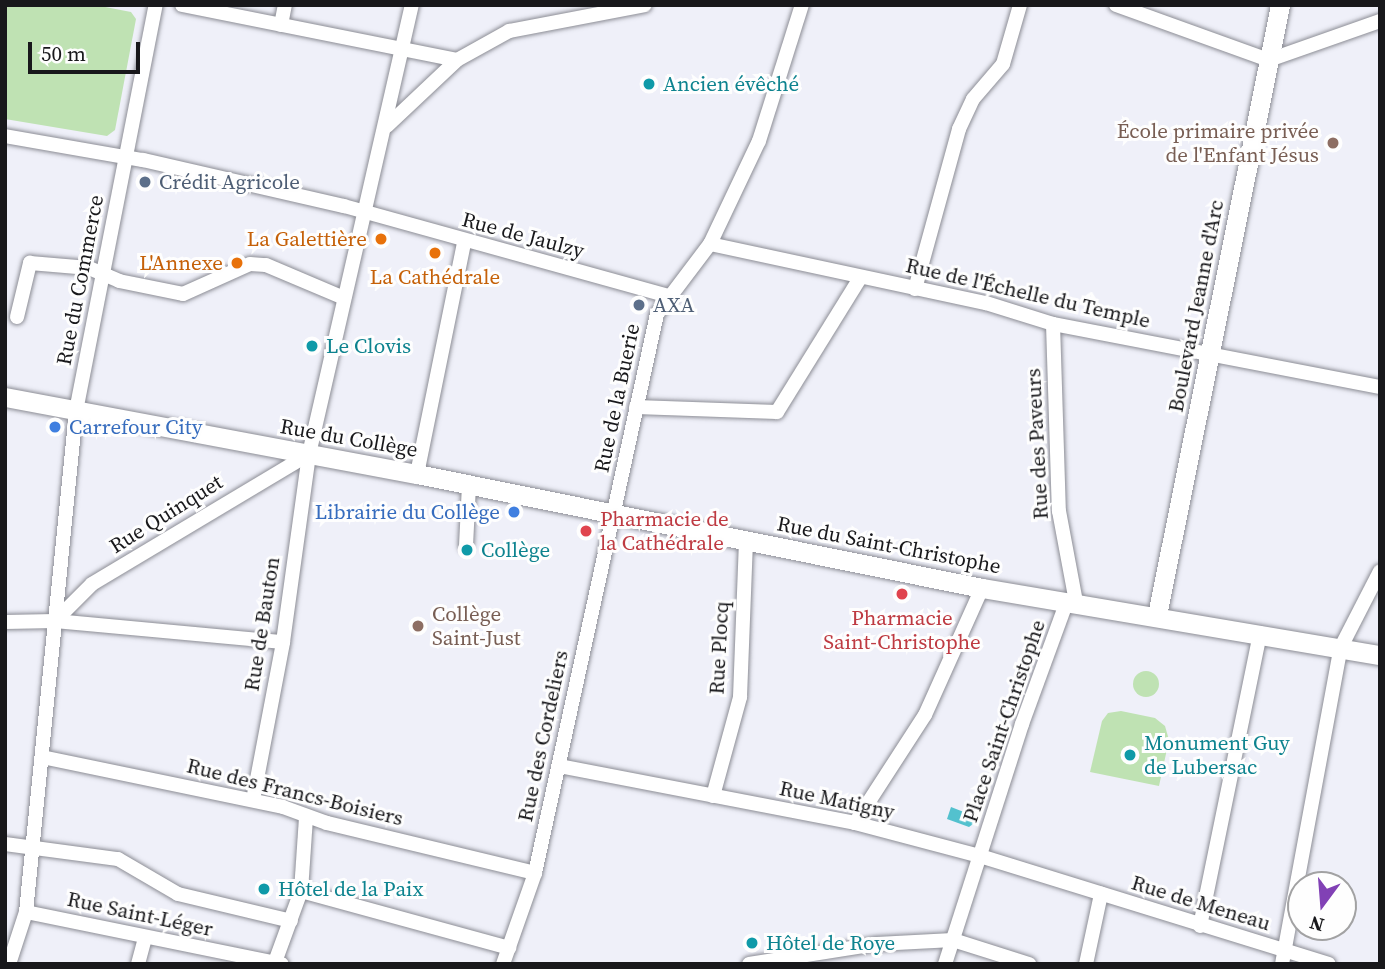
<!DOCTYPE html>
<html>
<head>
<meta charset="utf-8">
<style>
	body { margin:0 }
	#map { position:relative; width:1385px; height:969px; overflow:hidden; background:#eff0f9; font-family:"Source Serif 4",serif }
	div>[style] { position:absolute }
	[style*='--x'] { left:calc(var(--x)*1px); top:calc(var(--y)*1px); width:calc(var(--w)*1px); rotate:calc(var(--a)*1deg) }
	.green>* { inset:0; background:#bfe2b3 }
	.round { border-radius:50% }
	.water>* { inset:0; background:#53c1ce }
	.roads { filter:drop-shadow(0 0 2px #8c8d95) drop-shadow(0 0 2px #8c8d95) }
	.street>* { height:14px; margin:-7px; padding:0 7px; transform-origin:7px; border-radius:7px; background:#fff }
	.secondary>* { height:19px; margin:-9.5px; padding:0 9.5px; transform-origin:9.5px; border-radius:9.5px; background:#fff }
	.dots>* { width:19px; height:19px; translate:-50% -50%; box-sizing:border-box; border:4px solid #fefefe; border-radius:50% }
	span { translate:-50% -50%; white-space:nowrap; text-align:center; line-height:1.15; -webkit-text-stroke:6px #fefefe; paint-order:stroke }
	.culture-label { font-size:21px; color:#0d838f }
	.left { translate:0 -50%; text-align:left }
	.education-label { font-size:21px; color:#785e54 }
	.right { translate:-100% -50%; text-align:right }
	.service-label { font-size:21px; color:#4e5e75 }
	.street-label { font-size:21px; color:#18181b }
	.food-label { font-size:21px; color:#c56008 }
	.shop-label { font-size:21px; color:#366cbe }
	.health-label { font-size:21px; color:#be3a42 }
	.frame { position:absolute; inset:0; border:7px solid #18181b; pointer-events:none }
	.north { position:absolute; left:1287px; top:871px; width:70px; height:70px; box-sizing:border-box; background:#fefefe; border:2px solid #a2a2a3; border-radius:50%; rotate:196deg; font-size:19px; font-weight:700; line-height:28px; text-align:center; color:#18181b }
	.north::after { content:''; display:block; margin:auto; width:24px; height:32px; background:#8141b5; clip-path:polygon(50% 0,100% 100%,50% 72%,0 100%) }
	.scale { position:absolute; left:28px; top:42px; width:112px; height:32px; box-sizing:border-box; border:4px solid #18181b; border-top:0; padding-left:9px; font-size:21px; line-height:24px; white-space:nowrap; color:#18181b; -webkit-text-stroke:5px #fefefe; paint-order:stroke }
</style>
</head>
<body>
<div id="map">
	<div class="green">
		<div style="clip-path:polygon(5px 5px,95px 5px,131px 12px,136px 19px,115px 130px,107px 136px,5px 119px)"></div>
		<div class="round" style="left:1133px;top:671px;width:26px;height:26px"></div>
		<div style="clip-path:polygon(1121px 711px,1155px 718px,1165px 726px,1169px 740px,1159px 786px,1090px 772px,1102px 721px,1108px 713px)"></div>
	</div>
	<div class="water">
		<div style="clip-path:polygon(951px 807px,974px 816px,973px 824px,969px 827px,947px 819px)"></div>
	</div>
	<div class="roads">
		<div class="street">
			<div style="--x:182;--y:5;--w:280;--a:11.3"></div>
			<div style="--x:1116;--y:5;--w:163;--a:19.8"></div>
			<div style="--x:1269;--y:60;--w:118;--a:-19.4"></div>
			<div style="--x:281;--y:25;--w:20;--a:-79"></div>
			<div style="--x:387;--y:126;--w:96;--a:-43.3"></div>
			<div style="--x:457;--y:60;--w:60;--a:-29.1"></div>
			<div style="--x:509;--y:31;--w:138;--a:-10.8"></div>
			<div style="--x:5;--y:136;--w:140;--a:9.9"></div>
			<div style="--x:143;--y:160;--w:206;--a:12.9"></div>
			<div style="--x:344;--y:206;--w:340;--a:15.5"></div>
			<div style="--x:710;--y:244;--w:282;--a:12.1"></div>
			<div style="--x:986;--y:303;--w:70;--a:17.4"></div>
			<div style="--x:1053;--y:324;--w:333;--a:10.9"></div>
			<div style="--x:915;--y:289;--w:166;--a:-74.6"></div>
			<div style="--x:959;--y:129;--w:33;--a:-65"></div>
			<div style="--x:973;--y:99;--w:46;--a:-49.4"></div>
			<div style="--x:1003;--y:64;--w:61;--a:-73.9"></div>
			<div style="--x:17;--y:317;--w:56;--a:-76.5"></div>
			<div style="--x:30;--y:263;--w:59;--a:4.8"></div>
			<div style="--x:89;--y:268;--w:33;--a:23"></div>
			<div style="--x:119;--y:281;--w:65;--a:11.5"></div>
			<div style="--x:183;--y:294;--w:73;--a:-24.1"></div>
			<div style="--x:250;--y:264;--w:16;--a:4"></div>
			<div style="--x:266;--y:265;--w:85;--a:22.9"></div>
			<div style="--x:1053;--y:324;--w:187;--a:88.2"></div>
			<div style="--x:1059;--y:511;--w:93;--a:79.4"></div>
			<div style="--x:636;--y:407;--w:141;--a:2"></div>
			<div style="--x:777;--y:412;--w:158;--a:-58.2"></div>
			<div style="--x:417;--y:474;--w:237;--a:-78.5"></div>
			<div style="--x:466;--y:546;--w:61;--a:-87.2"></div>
			<div style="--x:55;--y:621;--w:52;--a:-45"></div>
			<div style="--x:92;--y:584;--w:253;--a:-30.9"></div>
			<div style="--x:5;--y:622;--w:50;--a:-1.1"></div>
			<div style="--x:55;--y:621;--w:229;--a:5.3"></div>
			<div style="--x:42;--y:757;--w:246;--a:11.7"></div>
			<div style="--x:283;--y:807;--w:47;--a:20"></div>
			<div style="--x:327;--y:823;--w:214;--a:13.5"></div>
			<div style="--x:559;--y:766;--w:301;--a:10.9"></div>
			<div style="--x:855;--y:823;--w:129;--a:14.8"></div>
			<div style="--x:980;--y:856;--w:365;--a:17.2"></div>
			<div style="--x:713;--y:796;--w:103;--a:-74.7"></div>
			<div style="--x:740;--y:697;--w:157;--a:-87.8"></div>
			<div style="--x:253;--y:800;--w:161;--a:-79.2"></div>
			<div style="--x:283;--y:642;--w:190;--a:-82.1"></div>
			<div style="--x:309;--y:454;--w:461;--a:-77.1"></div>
			<div style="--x:855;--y:823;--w:129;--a:-57.1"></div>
			<div style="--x:925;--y:715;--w:139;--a:-65.8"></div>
			<div style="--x:5;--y:844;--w:114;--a:7.6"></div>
			<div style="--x:118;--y:859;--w:69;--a:30.3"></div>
			<div style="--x:178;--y:894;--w:116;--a:13.4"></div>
			<div style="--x:301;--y:891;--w:216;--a:15.3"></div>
			<div style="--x:26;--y:912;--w:261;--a:11.5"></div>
			<div style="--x:1200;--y:926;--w:299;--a:-78.4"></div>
			<div style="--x:275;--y:962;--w:76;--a:-69.9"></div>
			<div style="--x:301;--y:891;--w:74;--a:-86.1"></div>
			<div style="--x:9;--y:964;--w:55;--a:-71.9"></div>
			<div style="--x:26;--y:912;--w:503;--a:-84.3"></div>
			<div style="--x:76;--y:411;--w:414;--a:-78.9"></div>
			<div style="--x:138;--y:964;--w:28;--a:-75"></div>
			<div style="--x:503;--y:964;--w:96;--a:-70.6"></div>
			<div style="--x:535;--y:873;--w:572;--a:-77.69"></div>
			<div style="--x:657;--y:314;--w:88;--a:-52.9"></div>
			<div style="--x:710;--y:244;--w:114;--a:-64.6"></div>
			<div style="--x:759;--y:141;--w:143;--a:-72.5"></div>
			<div style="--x:749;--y:964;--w:130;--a:-8.9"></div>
			<div style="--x:877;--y:944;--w:76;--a:-3"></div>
			<div style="--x:953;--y:940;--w:80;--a:17.5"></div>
			<div style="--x:945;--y:964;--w:252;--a:-72.2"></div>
			<div style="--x:1022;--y:724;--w:131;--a:-69.9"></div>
			<div style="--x:1086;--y:964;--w:72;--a:-77.9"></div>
			<div style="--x:1282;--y:964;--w:322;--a:-79.5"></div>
			<div style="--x:1341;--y:647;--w:85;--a:-62.8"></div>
		</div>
		<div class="secondary">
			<div style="--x:5;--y:397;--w:419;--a:10.6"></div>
			<div style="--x:417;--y:474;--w:576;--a:11.41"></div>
			<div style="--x:982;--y:588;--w:404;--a:9.6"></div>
			<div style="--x:1157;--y:615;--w:622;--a:-78.6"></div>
		</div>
	</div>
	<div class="dots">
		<div style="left:649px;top:84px;background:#0f9aa8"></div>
		<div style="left:1333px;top:143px;background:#8d6e63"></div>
		<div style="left:145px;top:182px;background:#5c6f8a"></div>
		<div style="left:381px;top:239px;background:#e8710a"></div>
		<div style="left:435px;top:253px;background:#e8710a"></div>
		<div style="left:237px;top:263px;background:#e8710a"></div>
		<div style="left:639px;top:305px;background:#5c6f8a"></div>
		<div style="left:312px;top:346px;background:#0f9aa8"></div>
		<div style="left:55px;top:427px;background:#3f7fe0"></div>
		<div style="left:514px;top:512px;background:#3f7fe0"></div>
		<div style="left:586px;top:531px;background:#e0444e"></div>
		<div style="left:467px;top:550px;background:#0f9aa8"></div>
		<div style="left:902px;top:594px;background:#e0444e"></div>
		<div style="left:418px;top:626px;background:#8d6e63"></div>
		<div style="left:1130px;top:755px;background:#0f9aa8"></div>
		<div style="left:264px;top:889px;background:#0f9aa8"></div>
		<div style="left:752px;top:943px;background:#0f9aa8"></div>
	</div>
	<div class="culture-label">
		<span class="left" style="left:663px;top:84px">Ancien évêché</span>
		<span class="left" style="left:326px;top:346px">Le Clovis</span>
		<span class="left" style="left:481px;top:550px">Collège</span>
		<span class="left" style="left:1144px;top:755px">Monument Guy<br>de Lubersac</span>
		<span class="left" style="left:278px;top:889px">Hôtel de la Paix</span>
		<span class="left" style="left:766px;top:943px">Hôtel de Roye</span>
	</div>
	<div class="education-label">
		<span class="right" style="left:1319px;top:143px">École primaire privée<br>de l'Enfant Jésus</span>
		<span class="left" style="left:432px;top:626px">Collège<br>Saint-Just</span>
	</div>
	<div class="service-label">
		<span class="left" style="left:159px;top:182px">Crédit Agricole</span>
		<span class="left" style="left:653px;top:305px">AXA</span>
	</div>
	<div class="street-label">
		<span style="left:523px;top:235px;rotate:15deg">Rue de Jaulzy</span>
		<span style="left:80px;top:280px;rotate:-79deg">Rue du Commerce</span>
		<span style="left:1028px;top:293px;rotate:13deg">Rue de l'Échelle du Temple</span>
		<span style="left:1196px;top:306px;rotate:-79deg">Boulevard Jeanne d'Arc</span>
		<span style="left:617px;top:398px;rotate:-78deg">Rue de la Buerie</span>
		<span style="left:349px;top:438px;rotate:10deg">Rue du Collège</span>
		<span style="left:1037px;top:444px;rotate:-93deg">Rue des Paveurs</span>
		<span style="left:166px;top:514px;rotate:-32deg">Rue Quinquet</span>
		<span style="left:889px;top:545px;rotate:11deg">Rue du Saint-Christophe</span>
		<span style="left:262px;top:624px;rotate:-81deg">Rue de Bauton</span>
		<span style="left:719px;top:648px;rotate:-87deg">Rue Plocq</span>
		<span style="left:1004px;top:721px;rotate:-71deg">Place Saint-Christophe</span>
		<span style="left:543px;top:736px;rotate:-78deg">Rue des Cordeliers</span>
		<span style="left:295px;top:792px;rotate:14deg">Rue des Francs-Boisiers</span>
		<span style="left:837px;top:800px;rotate:12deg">Rue Matigny</span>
		<span style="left:1201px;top:903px;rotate:17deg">Rue de Meneau</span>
		<span style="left:140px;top:914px;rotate:12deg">Rue Saint-Léger</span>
	</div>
	<div class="food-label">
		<span class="right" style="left:367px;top:239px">La Galettière</span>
		<span class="right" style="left:223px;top:263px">L'Annexe</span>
		<span style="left:435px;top:277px">La Cathédrale</span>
	</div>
	<div class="shop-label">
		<span class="left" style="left:69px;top:427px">Carrefour City</span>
		<span class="right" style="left:500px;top:512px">Librairie du Collège</span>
	</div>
	<div class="health-label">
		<span class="left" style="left:600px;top:531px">Pharmacie de<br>la Cathédrale</span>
		<span style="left:902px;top:630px">Pharmacie<br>Saint-Christophe</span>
	</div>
	<div class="frame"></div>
	<div class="north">N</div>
	<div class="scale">50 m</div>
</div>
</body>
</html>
